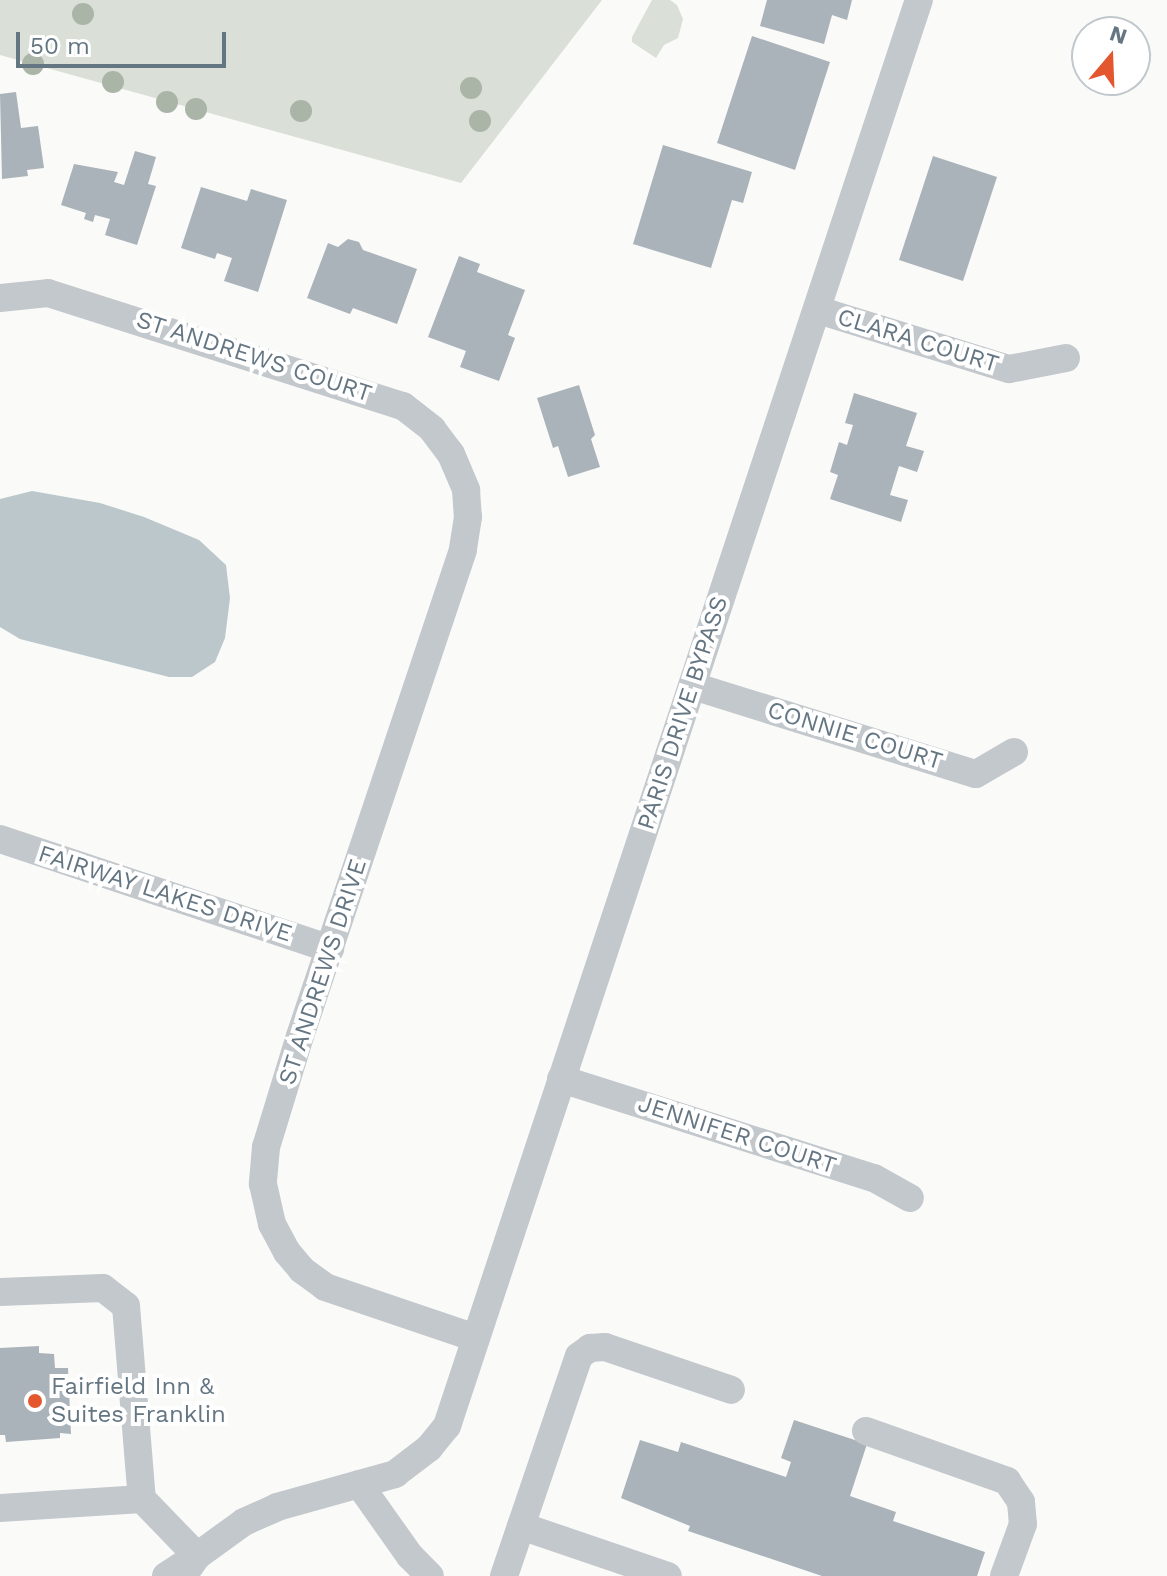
<!DOCTYPE html>
<html>
<head>
<meta charset="utf-8">
<style>
	body { margin:0 }
	#map { position:relative; width:1167px; height:1576px; overflow:hidden; background:#fafaf8; font-family:"Work Sans",sans-serif }
	div>[style] { position:absolute }
	[style*='--x'] { left:calc(var(--x)*1px); top:calc(var(--y)*1px); width:calc(var(--w)*1px); rotate:calc(var(--a)*1deg) }
	.green>* { inset:0; background:#dadfd7 }
	.water>* { inset:0; background:#bbc7cb }
	.building>* { inset:0; background:#aab3b9 }
	.minor>* { height:28px; margin:-14px; padding:0 14px; transform-origin:14px; border-radius:14px; background:#c3c8cc }
	.trees>* { width:22px; height:22px; margin:-11px; border-radius:50%; background:#aab4a7 }
	.dots>* { width:22px; height:22px; translate:-50% -50%; box-sizing:border-box; border:4px solid #fff; border-radius:50% }
	span { translate:-50% -50%; white-space:nowrap; text-align:center; line-height:1.15; -webkit-text-stroke:8px #fff; paint-order:stroke }
	.street-label { font-size:24px; color:#657683 }
	.poi-label { font-size:24px; color:#657683 }
	.left { translate:0 -50%; text-align:left }
	.north { position:absolute; left:1071px; top:16px; width:80px; height:80px; box-sizing:border-box; background:#fff; border:2px solid #c1c8cd; border-radius:50%; rotate:19deg; font-size:22px; font-weight:700; line-height:32px; text-align:center; color:#657683 }
	.north::after { content:''; display:block; margin:auto; width:28px; height:36px; background:#e4572e; clip-path:polygon(50% 0,100% 100%,50% 72%,0 100%) }
	.scale { position:absolute; left:16px; top:32px; width:210px; height:36px; box-sizing:border-box; border:4px solid #657683; border-top:0; padding-left:10px; font-size:24px; line-height:28px; white-space:nowrap; color:#657683; -webkit-text-stroke:6px #fff; paint-order:stroke }
</style>
</head>
<body>
<div id="map">
	<div class="green">
		<div style="clip-path:polygon(0 0,602px 0,461px 183px,0 55px)"></div>
		<div style="clip-path:polygon(652px 0,670px 0,677px 5px,683px 19px,678px 38px,664px 45px,656px 58px,632px 42px,632px 37px)"></div>
	</div>
	<div class="water">
		<div style="clip-path:polygon(32px 491px,100px 503px,144px 517px,199px 540px,226px 565px,230px 598px,225px 638px,215px 662px,192px 677px,169px 677px,20px 639px,0 627px,0 499px)"></div>
	</div>
	<div class="building">
		<div style="clip-path:polygon(767px 0,852px 0,847px 20px,832px 15px,824px 44px,760px 26px)"></div>
		<div style="clip-path:polygon(752px 36px,830px 62px,795px 170px,717px 143px)"></div>
		<div style="clip-path:polygon(16px 92px,21px 128px,38px 126px,44px 168px,27px 170px,28px 176px,2px 179px,0 94px)"></div>
		<div style="clip-path:polygon(663px 145px,752px 172px,743px 203px,732px 200px,711px 268px,633px 244px)"></div>
		<div style="clip-path:polygon(135px 151px,156px 157px,148px 184px,156px 186px,137px 245px,105px 235px,110px 219px,95px 215px,93px 222px,84px 219px,86px 213px,61px 205px,74px 164px,118px 172px,114px 182px,124px 185px)"></div>
		<div style="clip-path:polygon(933px 156px,997px 177px,963px 281px,899px 260px)"></div>
		<div style="clip-path:polygon(201px 187px,247px 201px,251px 189px,287px 200px,258px 292px,224px 281px,232px 258px,217px 253px,215px 259px,181px 248px)"></div>
		<div style="clip-path:polygon(348px 239px,359px 242px,363px 250px,417px 269px,397px 324px,353px 308px,350px 314px,307px 298px,328px 243px,338px 247px)"></div>
		<div style="clip-path:polygon(459px 256px,480px 264px,477px 272px,525px 290px,508px 335px,515px 338px,499px 381px,460px 367px,466px 351px,428px 337px)"></div>
		<div style="clip-path:polygon(579px 385px,595px 435px,591px 439px,600px 467px,568px 477px,558px 446px,553px 448px,537px 398px)"></div>
		<div style="clip-path:polygon(854px 393px,917px 413px,906px 446px,924px 451px,917px 472px,899px 466px,890px 495px,908px 500px,901px 522px,830px 499px,838px 475px,830px 472px,839px 442px,847px 445px,853px 425px,845px 423px)"></div>
		<div style="clip-path:polygon(39px 1346px,39px 1353px,54px 1354px,55px 1368px,68px 1368px,71px 1434px,60px 1433px,60px 1438px,6px 1442px,5px 1435px,0 1435px,0 1348px)"></div>
		<div style="clip-path:polygon(794px 1420px,867px 1444px,850px 1496px,896px 1512px,893px 1521px,985px 1552px,977px 1576px,822px 1576px,688px 1531px,690px 1526px,621px 1498px,640px 1440px,678px 1452px,681px 1442px,786px 1477px,791px 1462px,781px 1458px)"></div>
	</div>
	<div class="minor">
		<div style="--x:0;--y:298;--w:48;--a:-5.9"></div>
		<div style="--x:48;--y:293;--w:373;--a:17.7"></div>
		<div style="--x:403;--y:406;--w:37;--a:38"></div>
		<div style="--x:432;--y:429;--w:31;--a:53"></div>
		<div style="--x:451;--y:454;--w:39;--a:67"></div>
		<div style="--x:466;--y:490;--w:27;--a:86"></div>
		<div style="--x:468;--y:517;--w:33;--a:99"></div>
		<div style="--x:463;--y:550;--w:513;--a:108.54"></div>
		<div style="--x:300;--y:1036;--w:116;--a:107"></div>
		<div style="--x:266;--y:1147;--w:37;--a:95"></div>
		<div style="--x:263;--y:1184;--w:41;--a:77.3"></div>
		<div style="--x:272;--y:1224;--w:32;--a:62"></div>
		<div style="--x:287;--y:1252;--w:23;--a:50"></div>
		<div style="--x:302;--y:1270;--w:29;--a:36"></div>
		<div style="--x:325;--y:1287;--w:159;--a:18.7"></div>
		<div style="--x:818;--y:310;--w:200;--a:17.2"></div>
		<div style="--x:1009;--y:369;--w:58;--a:-10.9"></div>
		<div style="--x:693;--y:686;--w:296;--a:17.3"></div>
		<div style="--x:976;--y:774;--w:44;--a:-30.1"></div>
		<div style="--x:0;--y:839;--w:348;--a:18.4"></div>
		<div style="--x:561;--y:1079;--w:328;--a:17.6"></div>
		<div style="--x:874;--y:1178;--w:41;--a:29.1"></div>
		<div style="--x:0;--y:1292;--w:103;--a:-2.2"></div>
		<div style="--x:103;--y:1288;--w:29;--a:38"></div>
		<div style="--x:126;--y:1306;--w:194;--a:85.3"></div>
		<div style="--x:142;--y:1499;--w:79;--a:46"></div>
		<div style="--x:197;--y:1556;--w:58;--a:-35.9"></div>
		<div style="--x:244;--y:1522;--w:36;--a:-24"></div>
		<div style="--x:277;--y:1507;--w:123;--a:-15.6"></div>
		<div style="--x:395;--y:1474;--w:43;--a:-37.4"></div>
		<div style="--x:429;--y:1448;--w:28;--a:-51"></div>
		<div style="--x:447;--y:1426;--w:1502;--a:-71.69"></div>
		<div style="--x:866;--y:1431;--w:150;--a:19.5"></div>
		<div style="--x:1007;--y:1481;--w:25;--a:56"></div>
		<div style="--x:1021;--y:1502;--w:22;--a:85"></div>
		<div style="--x:1023;--y:1524;--w:55;--a:110.1"></div>
		<div style="--x:359;--y:1484;--w:88;--a:54.7"></div>
		<div style="--x:410;--y:1556;--w:28;--a:45"></div>
		<div style="--x:0;--y:1508;--w:142;--a:-3.6"></div>
		<div style="--x:521;--y:1526;--w:155;--a:18.8"></div>
		<div style="--x:166;--y:1576;--w:37;--a:-33"></div>
		<div style="--x:197;--y:1556;--w:24;--a:125"></div>
		<div style="--x:504;--y:1576;--w:232;--a:-71.2"></div>
		<div style="--x:579;--y:1356;--w:14;--a:-36"></div>
		<div style="--x:590;--y:1348;--w:15;--a:-4"></div>
		<div style="--x:605;--y:1347;--w:133;--a:18.8"></div>
	</div>
	<div class="trees">
		<div style="left:83px;top:14px"></div>
		<div style="left:33px;top:64px"></div>
		<div style="left:113px;top:82px"></div>
		<div style="left:471px;top:88px"></div>
		<div style="left:167px;top:102px"></div>
		<div style="left:196px;top:109px"></div>
		<div style="left:301px;top:111px"></div>
		<div style="left:480px;top:121px"></div>
	</div>
	<div class="dots">
		<div style="left:35px;top:1401px;background:#e4572e"></div>
	</div>
	<div class="street-label">
		<span style="left:918px;top:341px;rotate:17deg">CLARA COURT</span>
		<span style="left:254px;top:357px;rotate:18deg">ST ANDREWS COURT</span>
		<span style="left:683px;top:713px;rotate:-72deg">PARIS DRIVE BYPASS</span>
		<span style="left:855px;top:736px;rotate:17deg">CONNIE COURT</span>
		<span style="left:165px;top:894px;rotate:18deg">FAIRWAY LAKES DRIVE</span>
		<span style="left:323px;top:972px;rotate:-72deg">ST ANDREWS DRIVE</span>
		<span style="left:737px;top:1135px;rotate:18deg">JENNIFER COURT</span>
	</div>
	<div class="poi-label">
		<span class="left" style="left:51px;top:1401px">Fairfield Inn &amp;<br>Suites Franklin</span>
	</div>
	<div class="north">N</div>
	<div class="scale">50 m</div>
</div>
</body>
</html>
